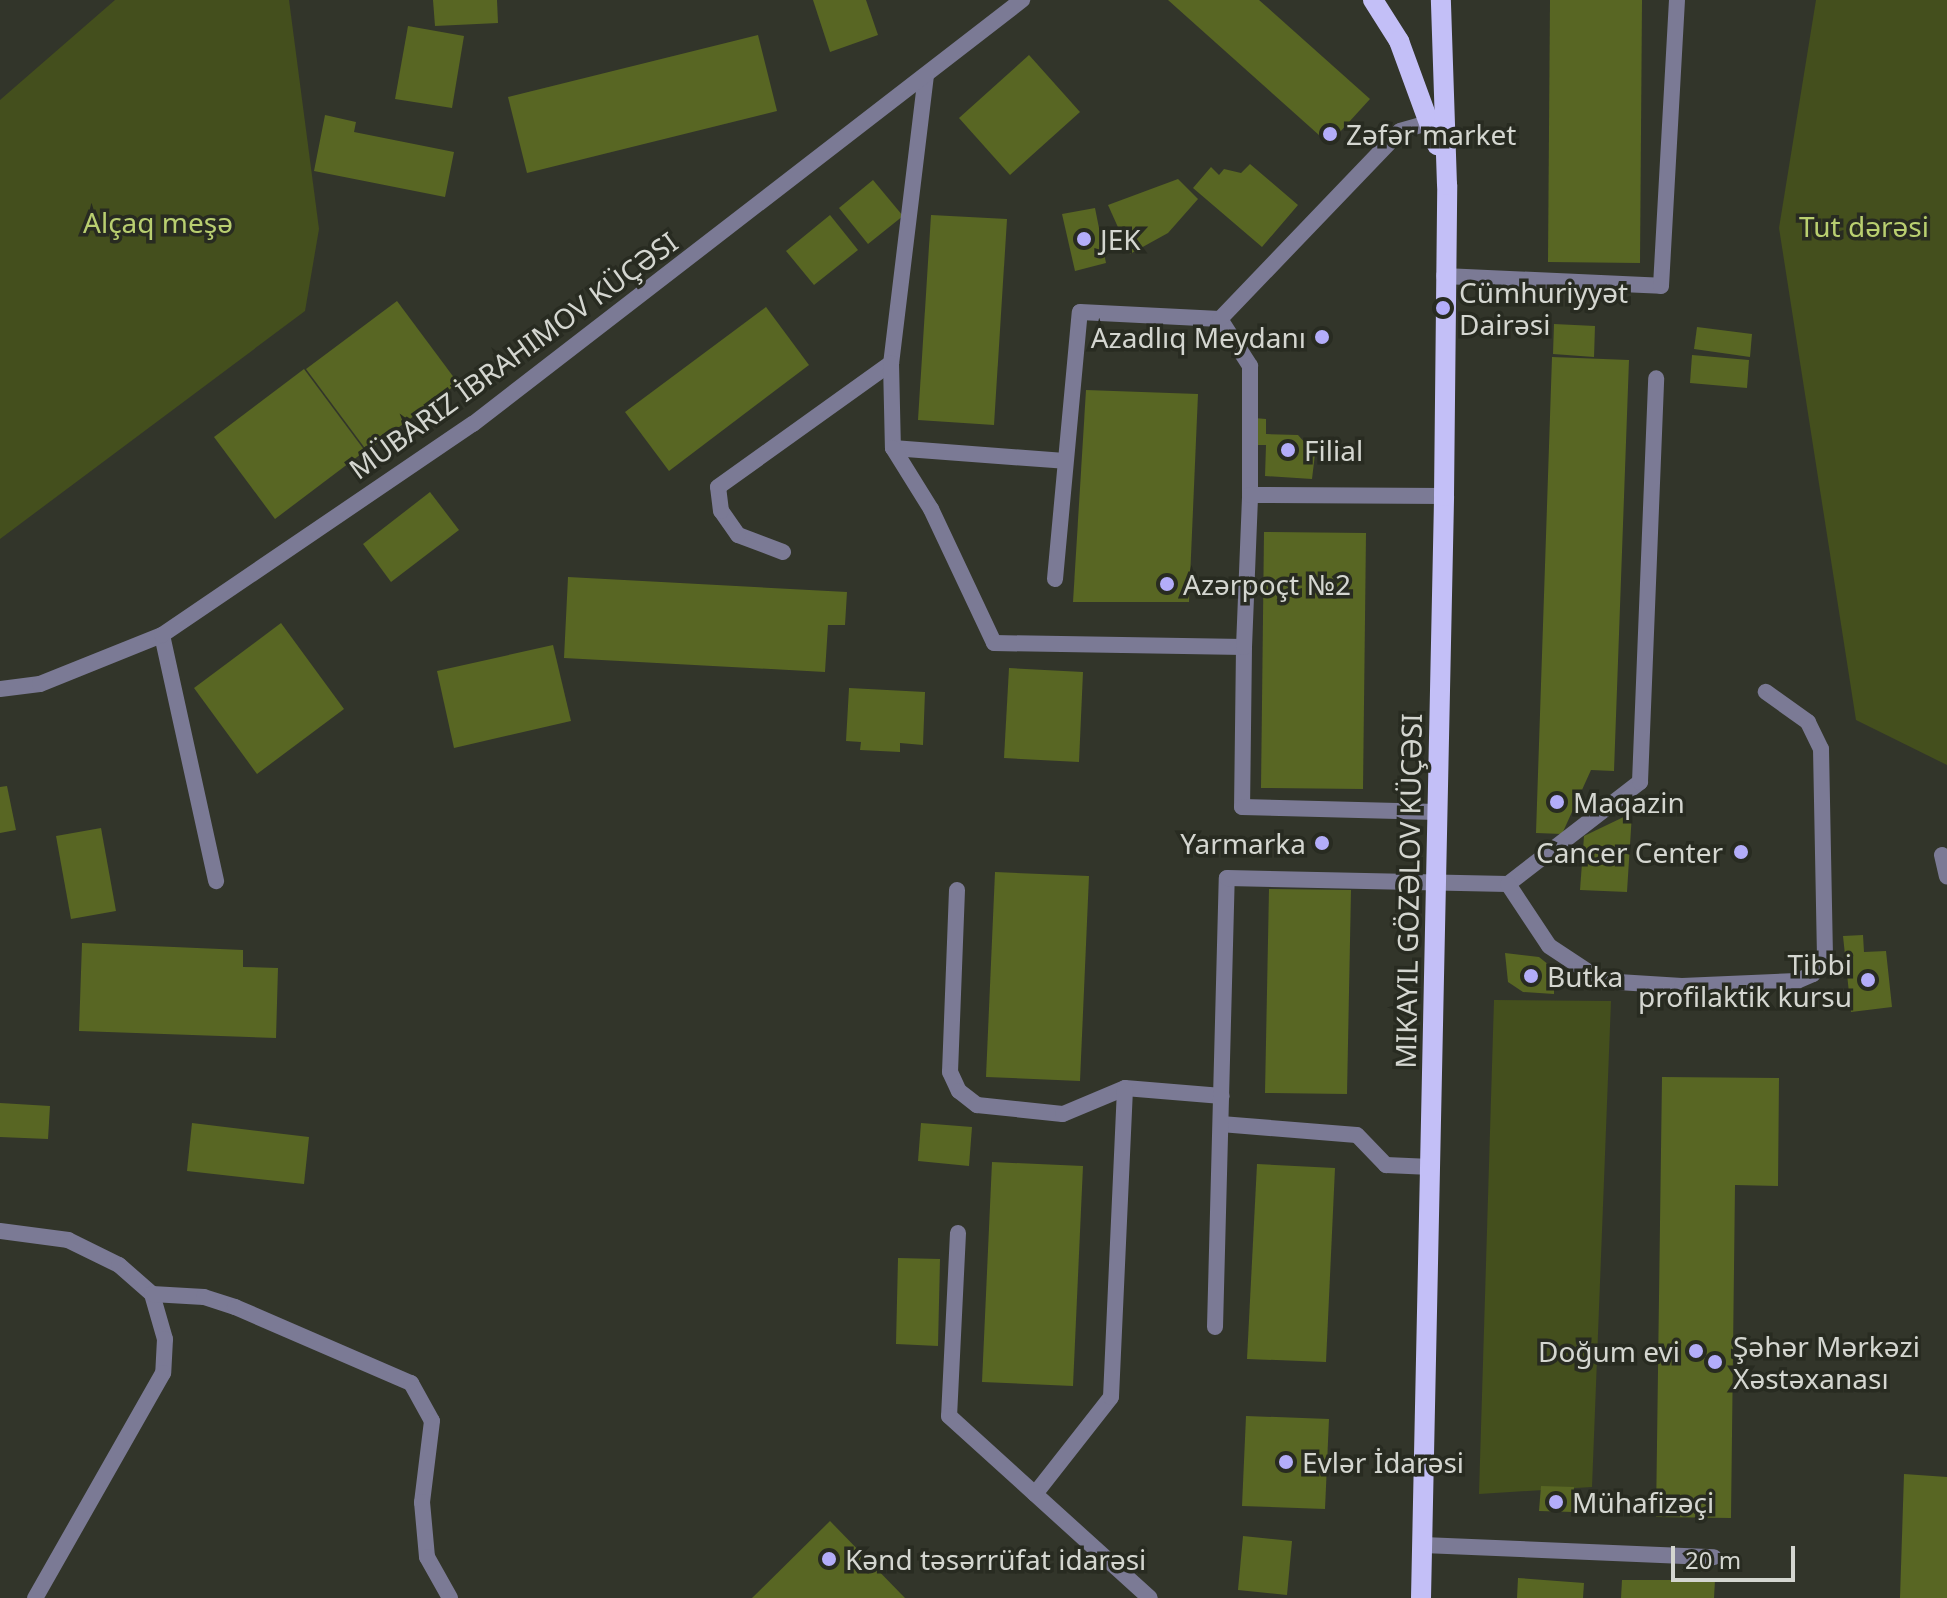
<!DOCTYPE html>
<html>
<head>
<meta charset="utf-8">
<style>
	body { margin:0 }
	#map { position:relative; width:1947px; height:1598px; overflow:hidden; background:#32352a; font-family:"Noto Sans",sans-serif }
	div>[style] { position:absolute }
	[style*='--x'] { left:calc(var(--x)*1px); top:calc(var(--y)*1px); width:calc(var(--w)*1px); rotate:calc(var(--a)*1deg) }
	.green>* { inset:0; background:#444f1d }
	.building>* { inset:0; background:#586623 }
	.lane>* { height:16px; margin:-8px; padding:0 8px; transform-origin:8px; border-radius:8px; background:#7b7a95 }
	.street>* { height:16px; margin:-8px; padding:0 8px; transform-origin:8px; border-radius:8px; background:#7b7a95 }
	.primary>* { height:20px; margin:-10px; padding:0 10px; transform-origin:10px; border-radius:10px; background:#c3bff7 }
	.dots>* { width:22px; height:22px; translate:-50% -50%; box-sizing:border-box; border:4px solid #282b21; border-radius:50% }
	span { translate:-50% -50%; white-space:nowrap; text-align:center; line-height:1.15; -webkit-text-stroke:7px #282b21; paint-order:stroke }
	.poi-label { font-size:28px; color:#d4d6d0 }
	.left { translate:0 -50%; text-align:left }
	.right { translate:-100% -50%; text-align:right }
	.park-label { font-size:28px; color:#b9cf70 }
	.street-label { font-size:28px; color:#d4d6d0 }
	.scale { position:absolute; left:1671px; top:1546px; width:124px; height:36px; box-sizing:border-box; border:4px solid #d4d6d0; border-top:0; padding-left:10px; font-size:24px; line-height:28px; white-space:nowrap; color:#d4d6d0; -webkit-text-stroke:6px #282b21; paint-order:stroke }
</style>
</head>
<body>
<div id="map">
	<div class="green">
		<div style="clip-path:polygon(115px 0,289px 0,319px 229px,305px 311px,0 539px,0 100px)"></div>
		<div style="clip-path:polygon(1816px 0,1947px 0,1947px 765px,1856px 720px,1779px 228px)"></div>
		<div style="clip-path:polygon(1494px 1000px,1611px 1001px,1592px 1487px,1479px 1494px)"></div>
	</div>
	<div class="building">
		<div style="clip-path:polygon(433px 0,497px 0,498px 23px,435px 26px)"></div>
		<div style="clip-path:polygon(813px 0,866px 0,878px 35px,830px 52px)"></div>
		<div style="clip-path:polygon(1168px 0,1259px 0,1370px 99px,1329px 144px)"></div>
		<div style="clip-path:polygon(1550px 0,1642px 0,1640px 263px,1548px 262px)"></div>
		<div style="clip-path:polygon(408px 26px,464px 36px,452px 108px,395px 99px)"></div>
		<div style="clip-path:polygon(758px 35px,777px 111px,527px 173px,508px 97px)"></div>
		<div style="clip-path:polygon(1029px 55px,1080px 112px,1010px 175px,959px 118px)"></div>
		<div style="clip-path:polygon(325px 115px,356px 122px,354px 132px,454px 152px,445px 197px,314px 171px)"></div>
		<div style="clip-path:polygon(1250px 164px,1298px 205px,1262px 247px,1193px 188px,1211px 167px,1219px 175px,1224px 169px,1241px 173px)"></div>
		<div style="clip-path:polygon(1178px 179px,1198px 199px,1168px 233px,1130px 254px,1108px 205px)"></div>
		<div style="clip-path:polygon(873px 180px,903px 216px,868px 244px,839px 208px)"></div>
		<div style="clip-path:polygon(1095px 208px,1106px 263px,1075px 271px,1062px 214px)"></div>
		<div style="clip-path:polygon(830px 215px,858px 250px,814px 285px,786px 251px)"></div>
		<div style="clip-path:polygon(931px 215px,1007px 219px,994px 425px,918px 420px)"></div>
		<div style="clip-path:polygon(397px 301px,458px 383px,367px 451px,306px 369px)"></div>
		<div style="clip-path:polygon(766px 307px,809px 365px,669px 471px,625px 412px)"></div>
		<div style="clip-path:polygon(1554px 324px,1595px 326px,1594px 357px,1553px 354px)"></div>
		<div style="clip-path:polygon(1697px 327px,1752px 334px,1750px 357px,1694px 349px)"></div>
		<div style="clip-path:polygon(1692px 355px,1749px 360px,1747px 388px,1690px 383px)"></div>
		<div style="clip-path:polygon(1552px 357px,1629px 360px,1614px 771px,1591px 770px,1562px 834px,1536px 833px)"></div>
		<div style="clip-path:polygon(304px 369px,365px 451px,275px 519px,214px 437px)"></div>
		<div style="clip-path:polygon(1086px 390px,1198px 394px,1189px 602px,1073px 602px)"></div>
		<div style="clip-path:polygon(1254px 418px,1266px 419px,1266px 434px,1298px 435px,1315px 454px,1312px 479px,1265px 476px,1266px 445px,1253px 445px)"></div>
		<div style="clip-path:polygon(430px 492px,459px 530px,391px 582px,363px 544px)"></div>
		<div style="clip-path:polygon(1264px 532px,1366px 533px,1363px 789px,1261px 788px)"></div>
		<div style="clip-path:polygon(568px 577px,847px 592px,845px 625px,828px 625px,825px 672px,564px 658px)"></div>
		<div style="clip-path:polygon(281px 623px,344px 709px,257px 774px,194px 688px)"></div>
		<div style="clip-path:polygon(553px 645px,571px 721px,454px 748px,437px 671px)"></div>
		<div style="clip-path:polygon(1009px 668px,1083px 672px,1079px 762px,1004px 758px)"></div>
		<div style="clip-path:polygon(849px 688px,925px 692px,923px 745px,900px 743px,900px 752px,860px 750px,861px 742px,846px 741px)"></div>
		<div style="clip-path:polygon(7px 786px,16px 830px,0 833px,0 787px)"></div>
		<div style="clip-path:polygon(1632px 813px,1627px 892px,1580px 890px,1584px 836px)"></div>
		<div style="clip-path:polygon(101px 828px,116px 911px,71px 919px,56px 836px)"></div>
		<div style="clip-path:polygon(995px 872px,1089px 876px,1080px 1081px,986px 1077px)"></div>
		<div style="clip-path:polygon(1269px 889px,1351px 890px,1347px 1094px,1265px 1093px)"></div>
		<div style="clip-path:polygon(1863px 935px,1864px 952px,1886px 951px,1892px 1007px,1851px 1012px,1843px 936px)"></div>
		<div style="clip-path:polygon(82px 943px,243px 950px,243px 967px,278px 968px,276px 1038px,79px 1031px)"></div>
		<div style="clip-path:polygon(1505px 953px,1539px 957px,1554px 969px,1554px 994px,1523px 992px,1508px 982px)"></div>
		<div style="clip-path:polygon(1662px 1077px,1779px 1078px,1778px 1186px,1735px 1185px,1731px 1518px,1656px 1517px)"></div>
		<div style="clip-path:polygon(0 1103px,50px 1106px,48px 1139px,0 1137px)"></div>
		<div style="clip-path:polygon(192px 1123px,309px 1137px,304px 1184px,187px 1171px)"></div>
		<div style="clip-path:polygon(921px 1123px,972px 1127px,969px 1166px,918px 1161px)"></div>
		<div style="clip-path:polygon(992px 1162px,1083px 1166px,1073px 1386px,982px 1382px)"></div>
		<div style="clip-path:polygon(1257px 1164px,1335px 1168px,1326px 1362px,1247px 1359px)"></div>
		<div style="clip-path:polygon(898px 1258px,940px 1259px,938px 1346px,896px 1344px)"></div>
		<div style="clip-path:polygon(1246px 1416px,1329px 1419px,1325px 1509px,1242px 1506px)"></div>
		<div style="clip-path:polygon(1904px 1474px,1947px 1477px,1947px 1598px,1900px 1598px)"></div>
		<div style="clip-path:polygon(1541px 1486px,1574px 1487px,1573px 1512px,1539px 1511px)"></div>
		<div style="clip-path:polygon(830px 1521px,905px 1598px,752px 1598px)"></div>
		<div style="clip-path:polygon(1243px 1536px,1292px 1541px,1287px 1595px,1238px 1590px)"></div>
		<div style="clip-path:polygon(1518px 1578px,1584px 1583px,1583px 1598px,1517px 1598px)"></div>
		<div style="clip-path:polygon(1622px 1580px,1715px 1580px,1714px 1598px,1621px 1598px)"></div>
	</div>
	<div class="lane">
		<div style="--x:1444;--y:276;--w:217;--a:2.6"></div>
		<div style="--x:1661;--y:286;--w:286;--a:-86.8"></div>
		<div style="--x:893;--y:448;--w:172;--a:4.3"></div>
		<div style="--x:783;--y:552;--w:48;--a:-159.3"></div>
		<div style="--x:738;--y:535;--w:29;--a:-125"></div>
		<div style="--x:721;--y:511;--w:24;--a:-97"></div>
		<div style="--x:718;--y:487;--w:213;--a:-35.6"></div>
		<div style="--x:1055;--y:579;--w:268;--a:-84.7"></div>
		<div style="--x:162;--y:635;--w:252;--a:77.6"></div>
		<div style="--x:1244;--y:647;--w:160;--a:90.7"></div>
		<div style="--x:1242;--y:807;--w:195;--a:1.5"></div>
		<div style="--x:1508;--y:884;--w:167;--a:-37.7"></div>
		<div style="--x:1640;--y:782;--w:404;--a:-87.7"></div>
		<div style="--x:957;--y:890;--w:182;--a:92.2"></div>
		<div style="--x:950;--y:1072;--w:21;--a:65"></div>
		<div style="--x:959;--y:1091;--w:23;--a:38"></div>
		<div style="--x:977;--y:1105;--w:86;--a:6"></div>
		<div style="--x:1063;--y:1114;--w:67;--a:-22.8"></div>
		<div style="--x:1125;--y:1088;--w:97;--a:4.7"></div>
		<div style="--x:1221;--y:1124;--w:136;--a:4.6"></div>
		<div style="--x:1357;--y:1135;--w:42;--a:46"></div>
		<div style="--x:1386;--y:1165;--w:45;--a:2.5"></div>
		<div style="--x:958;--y:1233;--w:183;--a:92.8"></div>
		<div style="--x:949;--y:1416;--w:271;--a:42.2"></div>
		<div style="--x:1215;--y:1327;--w:449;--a:-88.5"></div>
		<div style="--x:1227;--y:878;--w:281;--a:1.2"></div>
		<div style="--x:1508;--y:884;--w:74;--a:56.5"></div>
		<div style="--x:1549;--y:946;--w:64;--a:33.4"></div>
		<div style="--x:1602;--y:981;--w:80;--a:3.6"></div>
		<div style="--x:1682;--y:986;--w:115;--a:-2.5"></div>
		<div style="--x:1797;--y:981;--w:17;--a:-24"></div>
		<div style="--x:1813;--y:974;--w:21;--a:-55"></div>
		<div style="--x:1825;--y:957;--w:208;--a:-91.1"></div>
		<div style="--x:1821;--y:749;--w:30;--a:-116"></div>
		<div style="--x:1808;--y:722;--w:52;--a:-144.5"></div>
		<div style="--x:1035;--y:1494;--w:123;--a:-51.9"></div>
		<div style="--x:1111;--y:1397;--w:309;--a:-87.4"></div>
		<div style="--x:1423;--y:1545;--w:291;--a:2.4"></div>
	</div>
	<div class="street">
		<div style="--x:926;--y:75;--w:290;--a:96.9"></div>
		<div style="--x:891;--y:363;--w:85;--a:88.7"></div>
		<div style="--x:893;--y:448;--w:72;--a:58.1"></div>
		<div style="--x:931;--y:509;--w:148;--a:64.8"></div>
		<div style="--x:994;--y:643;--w:250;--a:0.9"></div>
		<div style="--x:1244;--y:647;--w:152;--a:-87.7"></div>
		<div style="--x:1080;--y:312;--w:140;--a:2.9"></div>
		<div style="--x:1220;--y:319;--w:56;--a:57.4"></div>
		<div style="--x:1250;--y:366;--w:129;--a:90"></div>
		<div style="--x:1250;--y:495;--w:194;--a:0.3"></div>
		<div style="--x:1220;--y:319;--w:260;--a:-46.2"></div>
		<div style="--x:1400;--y:131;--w:32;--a:-16"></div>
		<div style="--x:0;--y:689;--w:40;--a:-7.1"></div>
		<div style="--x:40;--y:684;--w:131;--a:-21.9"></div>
		<div style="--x:162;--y:635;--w:376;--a:-34.2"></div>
		<div style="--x:473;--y:424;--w:694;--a:-37.68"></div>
		<div style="--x:1942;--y:855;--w:22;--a:77"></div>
		<div style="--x:0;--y:1231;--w:69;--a:7.5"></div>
		<div style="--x:68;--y:1240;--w:57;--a:26.1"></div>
		<div style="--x:119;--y:1265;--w:44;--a:41.3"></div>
		<div style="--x:152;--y:1294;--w:47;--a:73.9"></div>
		<div style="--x:165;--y:1339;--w:34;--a:93"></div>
		<div style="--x:163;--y:1373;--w:259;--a:119.6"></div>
		<div style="--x:152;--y:1294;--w:52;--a:3.3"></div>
		<div style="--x:204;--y:1297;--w:33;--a:18"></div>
		<div style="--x:235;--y:1307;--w:192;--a:23.4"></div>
		<div style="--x:411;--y:1383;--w:43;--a:61.1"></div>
		<div style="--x:432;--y:1421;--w:82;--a:97"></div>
		<div style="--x:422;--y:1502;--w:55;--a:84.8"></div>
		<div style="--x:427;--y:1557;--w:47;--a:60.7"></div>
	</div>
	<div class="primary">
		<div style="--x:1373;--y:0;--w:49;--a:57.6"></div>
		<div style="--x:1399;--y:41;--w:111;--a:69.9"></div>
		<div style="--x:1421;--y:1598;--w:1102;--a:-88.8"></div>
		<div style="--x:1444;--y:496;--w:311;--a:-89.4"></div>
		<div style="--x:1447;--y:185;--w:185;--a:-91.9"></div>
	</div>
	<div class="dots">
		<div style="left:1330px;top:134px;background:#b3adf9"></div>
		<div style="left:1084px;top:239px;background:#b3adf9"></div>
		<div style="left:1443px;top:308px;background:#b3adf9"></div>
		<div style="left:1322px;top:337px;background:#b3adf9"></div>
		<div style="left:1288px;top:450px;background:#b3adf9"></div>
		<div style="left:1167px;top:584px;background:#b3adf9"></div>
		<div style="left:1557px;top:802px;background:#b3adf9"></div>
		<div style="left:1322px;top:843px;background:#b3adf9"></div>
		<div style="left:1741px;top:852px;background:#b3adf9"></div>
		<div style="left:1531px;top:976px;background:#b3adf9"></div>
		<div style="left:1868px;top:980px;background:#b3adf9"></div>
		<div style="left:1696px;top:1351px;background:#b3adf9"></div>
		<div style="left:1715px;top:1362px;background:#b3adf9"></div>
		<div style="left:1286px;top:1462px;background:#b3adf9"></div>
		<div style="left:1556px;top:1502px;background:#b3adf9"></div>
		<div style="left:829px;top:1559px;background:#b3adf9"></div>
	</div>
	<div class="poi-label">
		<span class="left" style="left:1346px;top:134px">Zəfər market</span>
		<span class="left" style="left:1100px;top:239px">JEK</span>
		<span class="left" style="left:1459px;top:308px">Cümhuriyyət<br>Dairəsi</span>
		<span class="right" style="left:1306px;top:337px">Azadlıq Meydanı</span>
		<span class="left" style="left:1304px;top:450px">Filial</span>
		<span class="left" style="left:1183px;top:584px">Azərpoçt №2</span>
		<span class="left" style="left:1573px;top:802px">Maqazin</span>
		<span class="right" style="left:1306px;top:843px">Yarmarka</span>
		<span class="right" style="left:1723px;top:852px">Cancer Center</span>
		<span class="right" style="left:1852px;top:980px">Tibbi<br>profilaktik kursu</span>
		<span class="left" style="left:1547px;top:976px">Butka</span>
		<span class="left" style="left:1733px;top:1362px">Şəhər Mərkəzi<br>Xəstəxanası</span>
		<span class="right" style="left:1680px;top:1351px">Doğum evi</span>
		<span class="left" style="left:1302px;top:1462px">Evlər İdarəsi</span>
		<span class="left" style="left:1572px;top:1502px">Mühafizəçi</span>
		<span class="left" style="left:845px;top:1559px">Kənd təsərrüfat idarəsi</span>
	</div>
	<div class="park-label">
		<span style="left:158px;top:222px">Alçaq meşə</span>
		<span style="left:1864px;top:226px">Tut dərəsi</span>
	</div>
	<div class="street-label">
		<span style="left:513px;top:355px;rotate:-36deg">MÜBARIZ İBRAHIMOV KÜÇƏSI</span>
		<span style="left:1408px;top:891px;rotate:-89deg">MIKAYIL GÖZƏLOV KÜÇƏSI</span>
	</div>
	<div class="scale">20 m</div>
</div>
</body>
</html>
